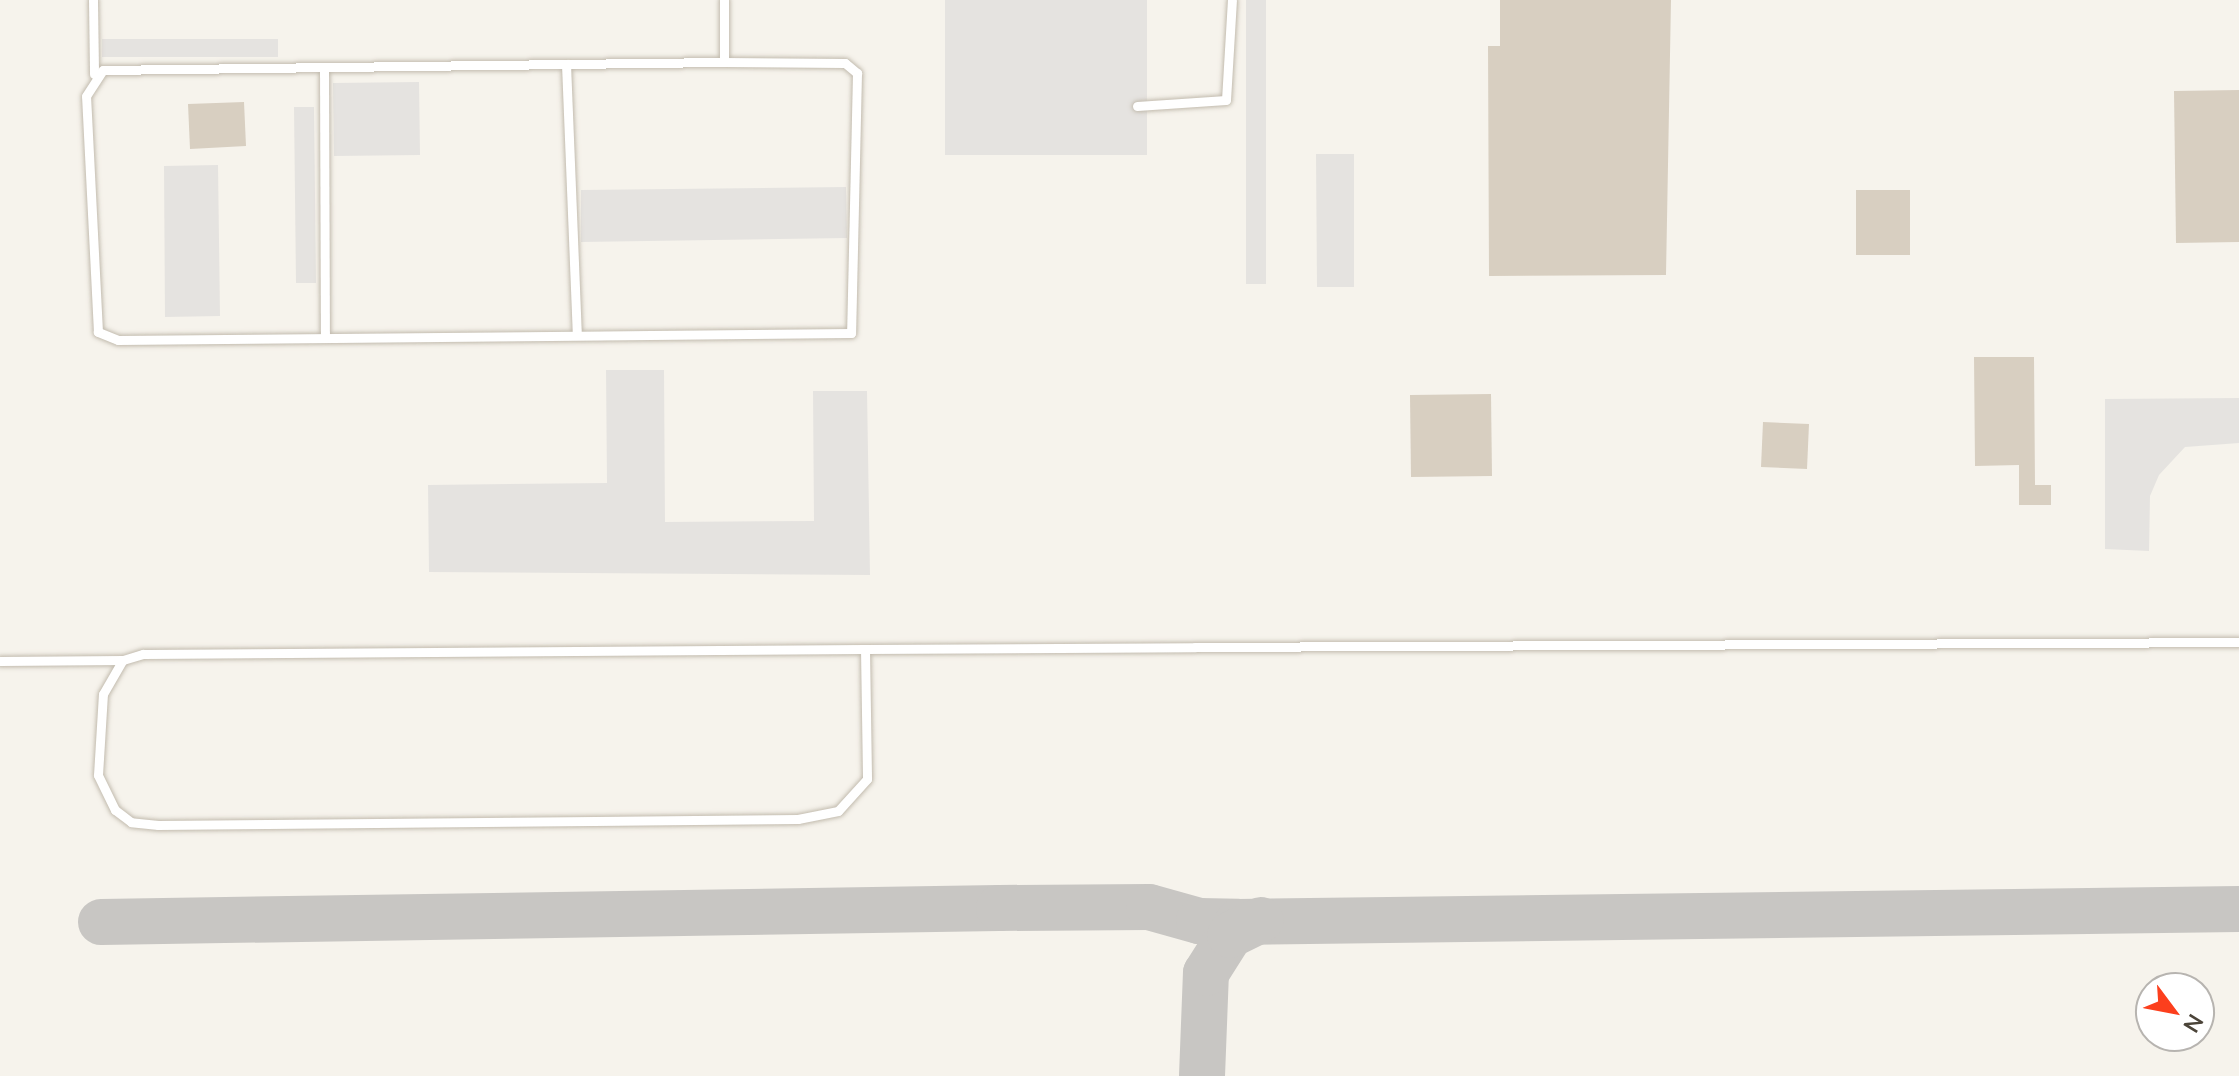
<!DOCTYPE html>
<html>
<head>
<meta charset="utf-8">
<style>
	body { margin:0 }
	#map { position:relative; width:2239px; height:1076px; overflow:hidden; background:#f6f3ec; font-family:Mulish,sans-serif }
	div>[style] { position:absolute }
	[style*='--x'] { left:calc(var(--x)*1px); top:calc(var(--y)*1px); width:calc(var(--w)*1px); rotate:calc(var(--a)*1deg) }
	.parking>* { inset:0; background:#e5e3e0 }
	.taxiway>* { height:46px; margin:-23px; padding:0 23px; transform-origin:23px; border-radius:23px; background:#c8c6c3 }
	.building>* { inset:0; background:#d8cfc1 }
	.roads { filter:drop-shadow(0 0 2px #c2bbae) drop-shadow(0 0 2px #c2bbae) }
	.service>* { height:9px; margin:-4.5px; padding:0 4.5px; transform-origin:4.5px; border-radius:4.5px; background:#fff }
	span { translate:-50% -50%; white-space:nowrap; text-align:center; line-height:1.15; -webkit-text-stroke:6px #fff; paint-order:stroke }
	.north { position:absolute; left:2135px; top:972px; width:80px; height:80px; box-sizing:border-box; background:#fff; border:2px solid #b7b4b0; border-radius:50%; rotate:122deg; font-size:22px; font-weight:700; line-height:32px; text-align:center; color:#4b4439 }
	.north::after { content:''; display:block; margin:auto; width:28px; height:36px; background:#fc3f1d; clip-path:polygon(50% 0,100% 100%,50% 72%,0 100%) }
</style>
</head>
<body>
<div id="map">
	<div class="parking">
		<div style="clip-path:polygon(945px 0,1147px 0,1147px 155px,945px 155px)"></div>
		<div style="clip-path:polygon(1246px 0,1266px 0,1266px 284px,1246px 284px)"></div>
		<div style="clip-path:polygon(102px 39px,278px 39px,278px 57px,102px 57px)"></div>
		<div style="clip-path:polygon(419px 82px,420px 155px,334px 156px,333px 83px)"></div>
		<div style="clip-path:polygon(294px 107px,314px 107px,316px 283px,296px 283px)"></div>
		<div style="clip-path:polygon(1316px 154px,1354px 154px,1354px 287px,1317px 287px)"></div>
		<div style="clip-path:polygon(218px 165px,220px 316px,165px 317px,164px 166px)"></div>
		<div style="clip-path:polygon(846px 187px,847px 238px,581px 242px,581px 190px)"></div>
		<div style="clip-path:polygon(606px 370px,664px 370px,665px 522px,814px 521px,813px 391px,867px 391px,870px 575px,429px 572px,428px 485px,607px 483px)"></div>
		<div style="clip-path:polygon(2239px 398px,2239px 443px,2185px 447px,2159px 475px,2150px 496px,2149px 551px,2105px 549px,2105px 399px)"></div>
	</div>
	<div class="taxiway">
		<div style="--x:101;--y:922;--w:898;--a:-0.89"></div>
		<div style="--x:999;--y:908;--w:150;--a:-0.4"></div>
		<div style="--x:1149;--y:907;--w:52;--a:15.6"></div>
		<div style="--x:1199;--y:921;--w:39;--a:1"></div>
		<div style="--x:1238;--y:922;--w:1001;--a:-0.74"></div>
		<div style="--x:1202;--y:1076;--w:103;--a:-87.8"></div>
		<div style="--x:1206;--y:973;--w:45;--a:-57.7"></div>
		<div style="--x:1230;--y:935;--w:34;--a:-26"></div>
	</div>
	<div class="building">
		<div style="clip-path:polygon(1500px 0,1671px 0,1666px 275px,1489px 276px,1488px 46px,1500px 46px)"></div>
		<div style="clip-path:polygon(2239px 90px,2239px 242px,2176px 243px,2174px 91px)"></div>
		<div style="clip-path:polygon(244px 102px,246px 146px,190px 149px,188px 104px)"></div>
		<div style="clip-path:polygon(1856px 190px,1910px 190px,1910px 255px,1856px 255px)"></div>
		<div style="clip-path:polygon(1974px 357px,2034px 357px,2035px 485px,2051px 485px,2051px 505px,2019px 505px,2019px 465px,1975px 466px)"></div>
		<div style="clip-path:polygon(1491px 394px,1492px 476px,1411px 477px,1410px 395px)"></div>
		<div style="clip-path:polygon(1763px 422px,1809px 424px,1807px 469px,1761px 467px)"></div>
	</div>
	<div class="roads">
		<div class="service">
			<div style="--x:93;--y:0;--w:74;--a:89.2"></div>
			<div style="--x:724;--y:62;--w:121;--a:0.5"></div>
			<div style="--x:845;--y:63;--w:16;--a:40"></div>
			<div style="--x:857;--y:73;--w:260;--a:91.3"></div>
			<div style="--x:851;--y:333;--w:733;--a:179.45"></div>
			<div style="--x:118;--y:340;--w:22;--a:-158"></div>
			<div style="--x:98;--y:332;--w:236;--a:-92.9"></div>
			<div style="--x:86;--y:96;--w:31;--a:-57"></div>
			<div style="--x:103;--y:70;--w:621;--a:-0.74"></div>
			<div style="--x:724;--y:62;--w:62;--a:-90"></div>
			<div style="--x:566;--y:64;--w:271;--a:87.7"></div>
			<div style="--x:324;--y:67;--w:271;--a:89.8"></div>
			<div style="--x:1137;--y:106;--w:89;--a:-3.9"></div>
			<div style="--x:1226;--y:100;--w:100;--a:-86.6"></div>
			<div style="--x:865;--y:649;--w:130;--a:89.1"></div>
			<div style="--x:867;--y:779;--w:43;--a:132.2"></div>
			<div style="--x:838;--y:811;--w:41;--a:168.7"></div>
			<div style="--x:798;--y:819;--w:640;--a:179.46"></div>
			<div style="--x:158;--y:825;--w:27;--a:-174"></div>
			<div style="--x:131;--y:822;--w:20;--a:-143"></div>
			<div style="--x:115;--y:810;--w:39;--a:-116"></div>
			<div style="--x:98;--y:775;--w:81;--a:-86.5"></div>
			<div style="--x:103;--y:694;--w:39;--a:-60"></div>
			<div style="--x:123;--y:660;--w:21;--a:-17"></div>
			<div style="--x:143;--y:654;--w:722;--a:-0.4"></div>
			<div style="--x:865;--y:649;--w:330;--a:-0.3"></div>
			<div style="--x:1195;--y:647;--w:1044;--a:-0.27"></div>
			<div style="--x:0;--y:661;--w:123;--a:-0.5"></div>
		</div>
	</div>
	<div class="north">N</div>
</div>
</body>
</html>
